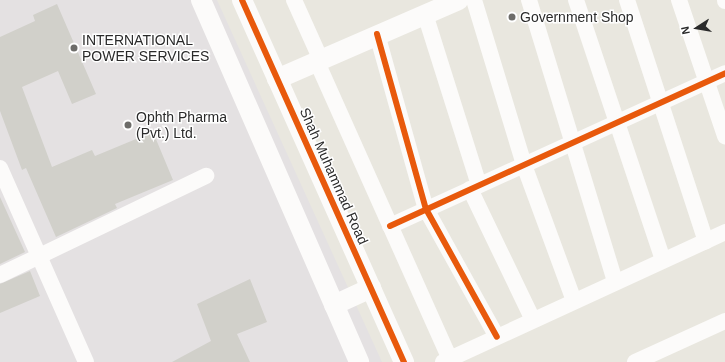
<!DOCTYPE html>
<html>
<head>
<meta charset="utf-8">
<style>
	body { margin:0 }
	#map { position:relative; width:725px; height:362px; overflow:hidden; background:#e9e7df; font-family:Helvetica,sans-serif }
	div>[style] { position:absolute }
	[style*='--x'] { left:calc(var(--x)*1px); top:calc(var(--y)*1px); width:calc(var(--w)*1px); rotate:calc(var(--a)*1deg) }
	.industrial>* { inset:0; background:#e4e1e2 }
	.building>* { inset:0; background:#d1d0ca }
	.minor>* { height:16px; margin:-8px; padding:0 8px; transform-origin:8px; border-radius:8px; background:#fcfbfa }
	.tertiary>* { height:20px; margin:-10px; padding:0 10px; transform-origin:10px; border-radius:10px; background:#fcfbfa }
	.cycleway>* { height:6px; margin:-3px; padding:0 3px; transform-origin:3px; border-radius:3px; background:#e8590c }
	.dots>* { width:11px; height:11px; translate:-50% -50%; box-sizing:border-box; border:2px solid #fff; border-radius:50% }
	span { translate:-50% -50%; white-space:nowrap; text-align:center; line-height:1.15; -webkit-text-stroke:3px #fff; paint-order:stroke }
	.poi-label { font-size:14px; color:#2a2a2a }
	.left { translate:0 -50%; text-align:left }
	.street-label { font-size:14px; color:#2a2a2a }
	.north { position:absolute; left:677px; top:8px; width:40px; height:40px; -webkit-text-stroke:3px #fff; paint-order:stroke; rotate:258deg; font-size:11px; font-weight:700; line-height:16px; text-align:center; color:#2a2a2a }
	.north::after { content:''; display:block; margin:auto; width:14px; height:18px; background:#2a2a2a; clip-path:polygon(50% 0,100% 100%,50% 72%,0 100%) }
</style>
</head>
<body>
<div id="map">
	<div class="industrial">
		<div style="clip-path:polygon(0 0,217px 0,382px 362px,0 362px)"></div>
	</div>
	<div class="building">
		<div style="clip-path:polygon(57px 4px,96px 94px,72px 104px,58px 71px,22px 87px,52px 167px,92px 150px,95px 156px,153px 132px,173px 180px,115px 204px,117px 208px,56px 237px,26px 168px,22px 170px,0 111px,0 37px,35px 21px,33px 15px)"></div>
		<div style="clip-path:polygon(0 197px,25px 252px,0 264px)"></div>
		<div style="clip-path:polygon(30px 271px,40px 296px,0 313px,0 284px)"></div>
		<div style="clip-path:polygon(250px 279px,267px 322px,237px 334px,250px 362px,172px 362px,211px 341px,197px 304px)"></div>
	</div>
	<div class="minor">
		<div style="--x:294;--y:0;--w:66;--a:65.8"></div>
		<div style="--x:474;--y:0;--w:172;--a:73.1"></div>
		<div style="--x:524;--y:165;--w:145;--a:69.8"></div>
		<div style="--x:529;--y:0;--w:295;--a:73"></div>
		<div style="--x:576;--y:0;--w:274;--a:71.5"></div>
		<div style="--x:627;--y:0;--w:254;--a:71.9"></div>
		<div style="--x:679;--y:0;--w:144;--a:71.3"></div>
		<div style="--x:725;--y:0;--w:1;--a:90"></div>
		<div style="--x:425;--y:14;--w:179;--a:72.5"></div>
		<div style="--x:377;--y:34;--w:182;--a:74.4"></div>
		<div style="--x:426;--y:209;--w:146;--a:61"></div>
		<div style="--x:317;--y:62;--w:329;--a:65.9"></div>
		<div style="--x:0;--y:168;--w:212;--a:66.1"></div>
		<div style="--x:470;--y:189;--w:145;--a:64.3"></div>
		<div style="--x:390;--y:226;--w:368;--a:-24.5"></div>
		<div style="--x:0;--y:275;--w:229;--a:-25.7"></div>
		<div style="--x:443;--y:362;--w:311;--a:-24.7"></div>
		<div style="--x:635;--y:362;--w:99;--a:-24.5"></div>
	</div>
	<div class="tertiary">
		<div style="--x:201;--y:0;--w:395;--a:66.4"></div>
		<div style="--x:242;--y:0;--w:397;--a:65.9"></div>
		<div style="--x:277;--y:79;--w:198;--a:-23.5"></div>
		<div style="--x:334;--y:305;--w:41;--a:-24.7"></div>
	</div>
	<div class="cycleway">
		<div style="--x:242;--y:0;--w:397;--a:65.9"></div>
		<div style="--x:377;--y:34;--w:182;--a:74.4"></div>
		<div style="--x:426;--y:209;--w:146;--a:61"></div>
		<div style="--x:390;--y:226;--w:368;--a:-24.5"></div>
	</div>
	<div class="dots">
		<div style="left:512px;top:17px;background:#6d6c69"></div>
		<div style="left:74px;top:48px;background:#6d6c69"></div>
		<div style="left:128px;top:125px;background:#6d6c69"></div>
	</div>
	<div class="poi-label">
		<span class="left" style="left:520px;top:17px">Government Shop</span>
		<span class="left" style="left:82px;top:48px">INTERNATIONAL<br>POWER SERVICES</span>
		<span class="left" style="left:136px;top:125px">Ophth Pharma<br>(Pvt.) Ltd.</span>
	</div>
	<div class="street-label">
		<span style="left:334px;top:176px;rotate:66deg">Shah Muhammad Road</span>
	</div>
	<div class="north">N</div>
</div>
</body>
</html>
